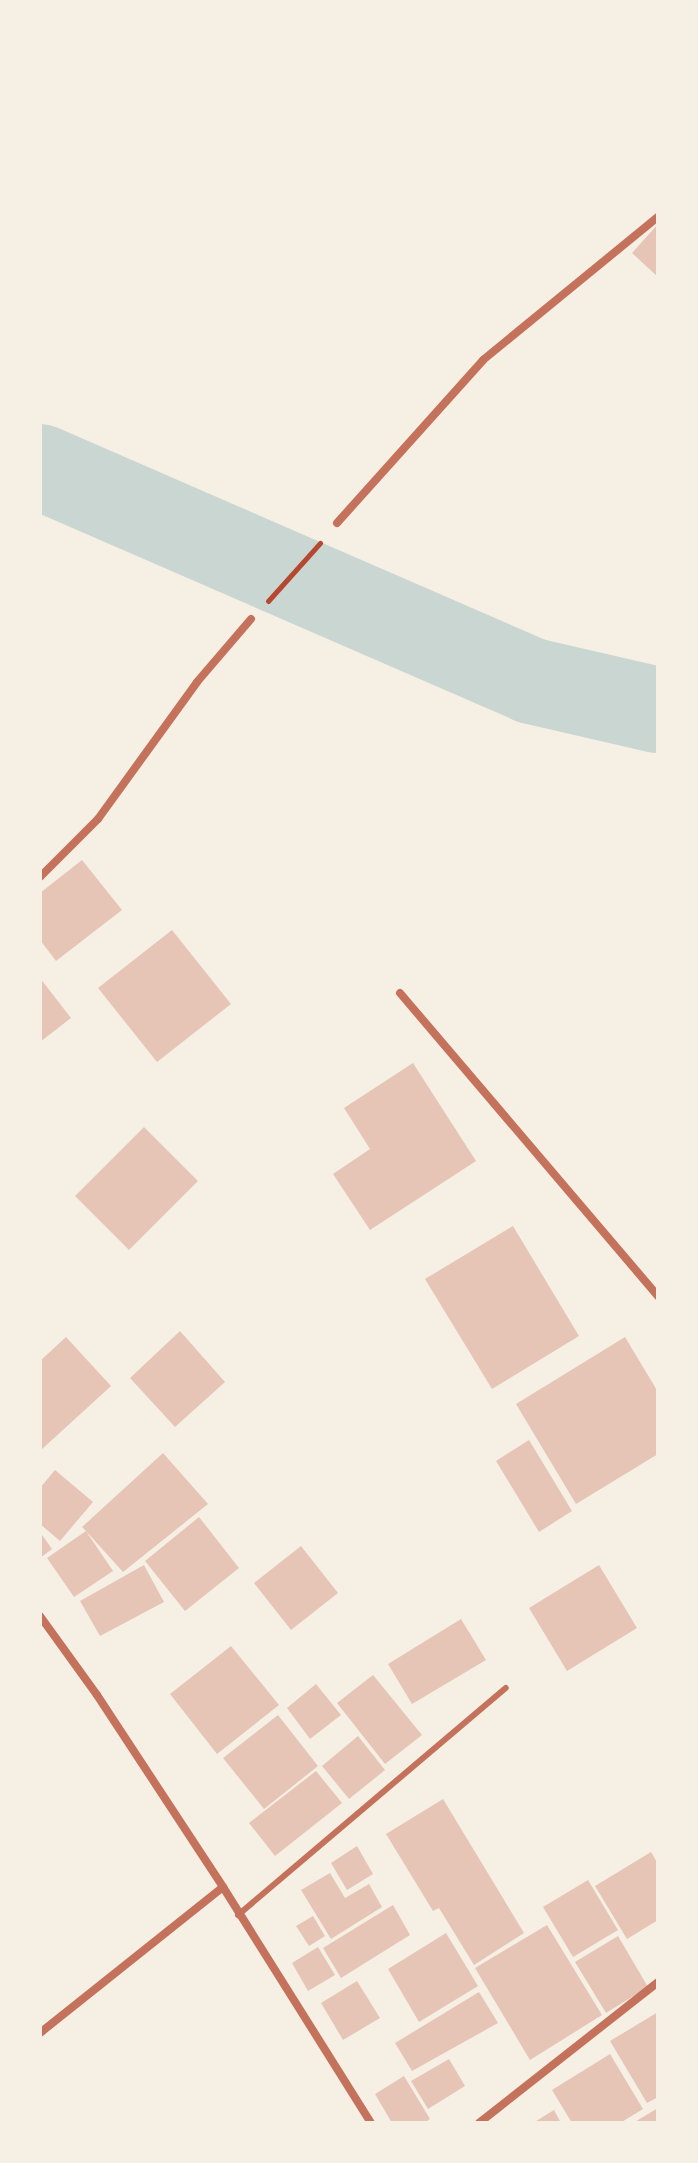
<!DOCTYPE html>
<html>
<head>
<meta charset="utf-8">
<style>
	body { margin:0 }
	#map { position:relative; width:698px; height:2163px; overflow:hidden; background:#f6efe4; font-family:"Titillium Web",sans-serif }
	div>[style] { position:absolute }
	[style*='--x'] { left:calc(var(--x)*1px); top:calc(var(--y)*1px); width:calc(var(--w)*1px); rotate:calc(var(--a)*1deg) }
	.river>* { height:86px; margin:-43px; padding:0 43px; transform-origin:43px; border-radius:43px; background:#c9d6d2 }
	.building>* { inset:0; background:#e6c5b7 }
	.path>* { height:5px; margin:-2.5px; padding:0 2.5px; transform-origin:2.5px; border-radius:2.5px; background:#b5482f }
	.service>* { height:6px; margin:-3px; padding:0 3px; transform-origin:3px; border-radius:3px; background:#c5725c }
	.minor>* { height:8px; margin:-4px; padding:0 4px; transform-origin:4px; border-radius:4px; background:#c5725c }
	span { translate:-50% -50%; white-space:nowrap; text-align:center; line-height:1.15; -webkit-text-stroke:8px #f6efe4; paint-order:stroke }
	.frame { position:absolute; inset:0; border:42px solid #f6efe4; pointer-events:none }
</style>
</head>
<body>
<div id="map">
	<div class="river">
		<div style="--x:40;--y:467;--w:537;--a:23.51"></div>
		<div style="--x:532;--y:681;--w:129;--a:13"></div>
	</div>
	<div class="building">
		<div style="clip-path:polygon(658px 224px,658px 277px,632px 253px)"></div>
		<div style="clip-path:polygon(82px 860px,122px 910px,56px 961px,40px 940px,40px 893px)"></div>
		<div style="clip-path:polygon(172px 930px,231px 1004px,157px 1062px,98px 988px)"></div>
		<div style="clip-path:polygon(40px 978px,71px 1018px,40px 1042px)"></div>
		<div style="clip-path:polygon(413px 1063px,476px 1161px,370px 1230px,333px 1174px,370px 1149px,344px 1108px)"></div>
		<div style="clip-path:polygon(144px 1127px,198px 1181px,129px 1250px,75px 1196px)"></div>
		<div style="clip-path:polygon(513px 1226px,579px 1336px,492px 1389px,425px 1279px)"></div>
		<div style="clip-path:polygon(180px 1331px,225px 1382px,175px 1427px,130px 1378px)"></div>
		<div style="clip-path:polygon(66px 1337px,111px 1386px,41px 1450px,40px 1361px)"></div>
		<div style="clip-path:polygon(625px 1337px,658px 1392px,658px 1454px,576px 1504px,516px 1404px)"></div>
		<div style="clip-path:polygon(529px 1440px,572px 1511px,539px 1532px,496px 1461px)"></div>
		<div style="clip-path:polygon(163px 1453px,208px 1504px,123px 1572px,86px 1531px,113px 1571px,74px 1597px,47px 1558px,86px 1531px,82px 1527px)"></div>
		<div style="clip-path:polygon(55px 1470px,93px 1502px,60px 1541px,40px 1524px,40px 1488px)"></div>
		<div style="clip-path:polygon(199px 1517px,239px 1568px,185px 1611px,145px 1561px)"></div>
		<div style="clip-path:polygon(40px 1532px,52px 1549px,40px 1558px)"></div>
		<div style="clip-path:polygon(301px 1546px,338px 1593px,291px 1630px,254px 1583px)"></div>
		<div style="clip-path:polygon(144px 1565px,164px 1602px,100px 1636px,80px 1601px)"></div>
		<div style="clip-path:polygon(599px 1565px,637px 1628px,567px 1671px,529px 1608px)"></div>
		<div style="clip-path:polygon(461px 1619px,486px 1660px,412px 1704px,388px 1664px)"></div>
		<div style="clip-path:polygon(231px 1646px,279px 1705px,217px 1754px,170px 1694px)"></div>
		<div style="clip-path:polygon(373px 1675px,422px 1735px,385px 1764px,337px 1703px)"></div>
		<div style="clip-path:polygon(316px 1684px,341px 1715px,310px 1739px,287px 1708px)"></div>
		<div style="clip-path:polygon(278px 1715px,318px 1766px,264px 1809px,223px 1758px)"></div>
		<div style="clip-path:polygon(358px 1736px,385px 1770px,349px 1799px,322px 1766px)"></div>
		<div style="clip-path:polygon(316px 1771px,342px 1803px,275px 1856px,249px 1823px)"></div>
		<div style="clip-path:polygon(443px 1799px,524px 1933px,474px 1965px,439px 1908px,433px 1911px,386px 1834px)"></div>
		<div style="clip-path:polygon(357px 1846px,373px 1874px,347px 1890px,331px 1863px)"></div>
		<div style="clip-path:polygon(651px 1852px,658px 1864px,658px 1920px,627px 1939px,595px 1886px)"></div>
		<div style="clip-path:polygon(330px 1873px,345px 1898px,369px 1884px,382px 1907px,331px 1939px,301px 1890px)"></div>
		<div style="clip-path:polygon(588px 1880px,618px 1930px,573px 1957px,543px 1907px)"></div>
		<div style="clip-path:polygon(393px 1905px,410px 1935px,341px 1978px,323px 1948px)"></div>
		<div style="clip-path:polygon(313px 1916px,325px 1936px,309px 1946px,296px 1926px)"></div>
		<div style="clip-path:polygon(547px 1925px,602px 2015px,530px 2060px,475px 1968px)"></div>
		<div style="clip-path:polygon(446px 1933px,478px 1986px,419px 2022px,388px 1969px)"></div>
		<div style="clip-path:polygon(618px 1936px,648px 1987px,606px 2013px,575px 1962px)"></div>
		<div style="clip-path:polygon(318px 1947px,335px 1975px,308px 1991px,292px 1963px)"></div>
		<div style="clip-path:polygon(357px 1981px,380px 2018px,343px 2040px,321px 2003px)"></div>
		<div style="clip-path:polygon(479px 1992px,498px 2023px,412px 2071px,395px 2043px)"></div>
		<div style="clip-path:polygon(658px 2012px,658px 2097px,647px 2103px,610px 2041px)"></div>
		<div style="clip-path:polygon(610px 2054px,643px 2109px,620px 2123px,572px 2123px,552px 2090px)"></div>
		<div style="clip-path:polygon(449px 2059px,465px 2086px,428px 2109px,411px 2081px)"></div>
		<div style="clip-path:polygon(404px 2076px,430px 2119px,424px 2123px,392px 2123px,375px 2094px)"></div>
		<div style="clip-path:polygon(658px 2108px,658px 2123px,633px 2123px)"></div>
		<div style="clip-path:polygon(554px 2110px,561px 2123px,533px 2123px)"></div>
	</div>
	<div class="path">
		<div style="--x:268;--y:601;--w:78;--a:-48.1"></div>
	</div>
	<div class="service">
		<div style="--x:238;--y:1915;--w:351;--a:-40.3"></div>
	</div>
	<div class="minor">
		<div style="--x:337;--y:523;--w:219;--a:-48.1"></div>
		<div style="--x:483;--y:360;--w:226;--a:-39.3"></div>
		<div style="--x:40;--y:877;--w:82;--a:-45"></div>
		<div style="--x:98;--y:819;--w:169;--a:-54.1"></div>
		<div style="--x:197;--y:682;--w:83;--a:-49.4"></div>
		<div style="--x:400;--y:993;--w:398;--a:49.6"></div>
		<div style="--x:40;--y:1616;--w:97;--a:54.2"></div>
		<div style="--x:97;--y:1695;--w:230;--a:56.7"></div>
		<div style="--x:223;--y:1887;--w:279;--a:57.9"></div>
		<div style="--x:40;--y:2033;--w:234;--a:-38.6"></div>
		<div style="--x:479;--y:2123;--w:228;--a:-38.2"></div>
	</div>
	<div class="frame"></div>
</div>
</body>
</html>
